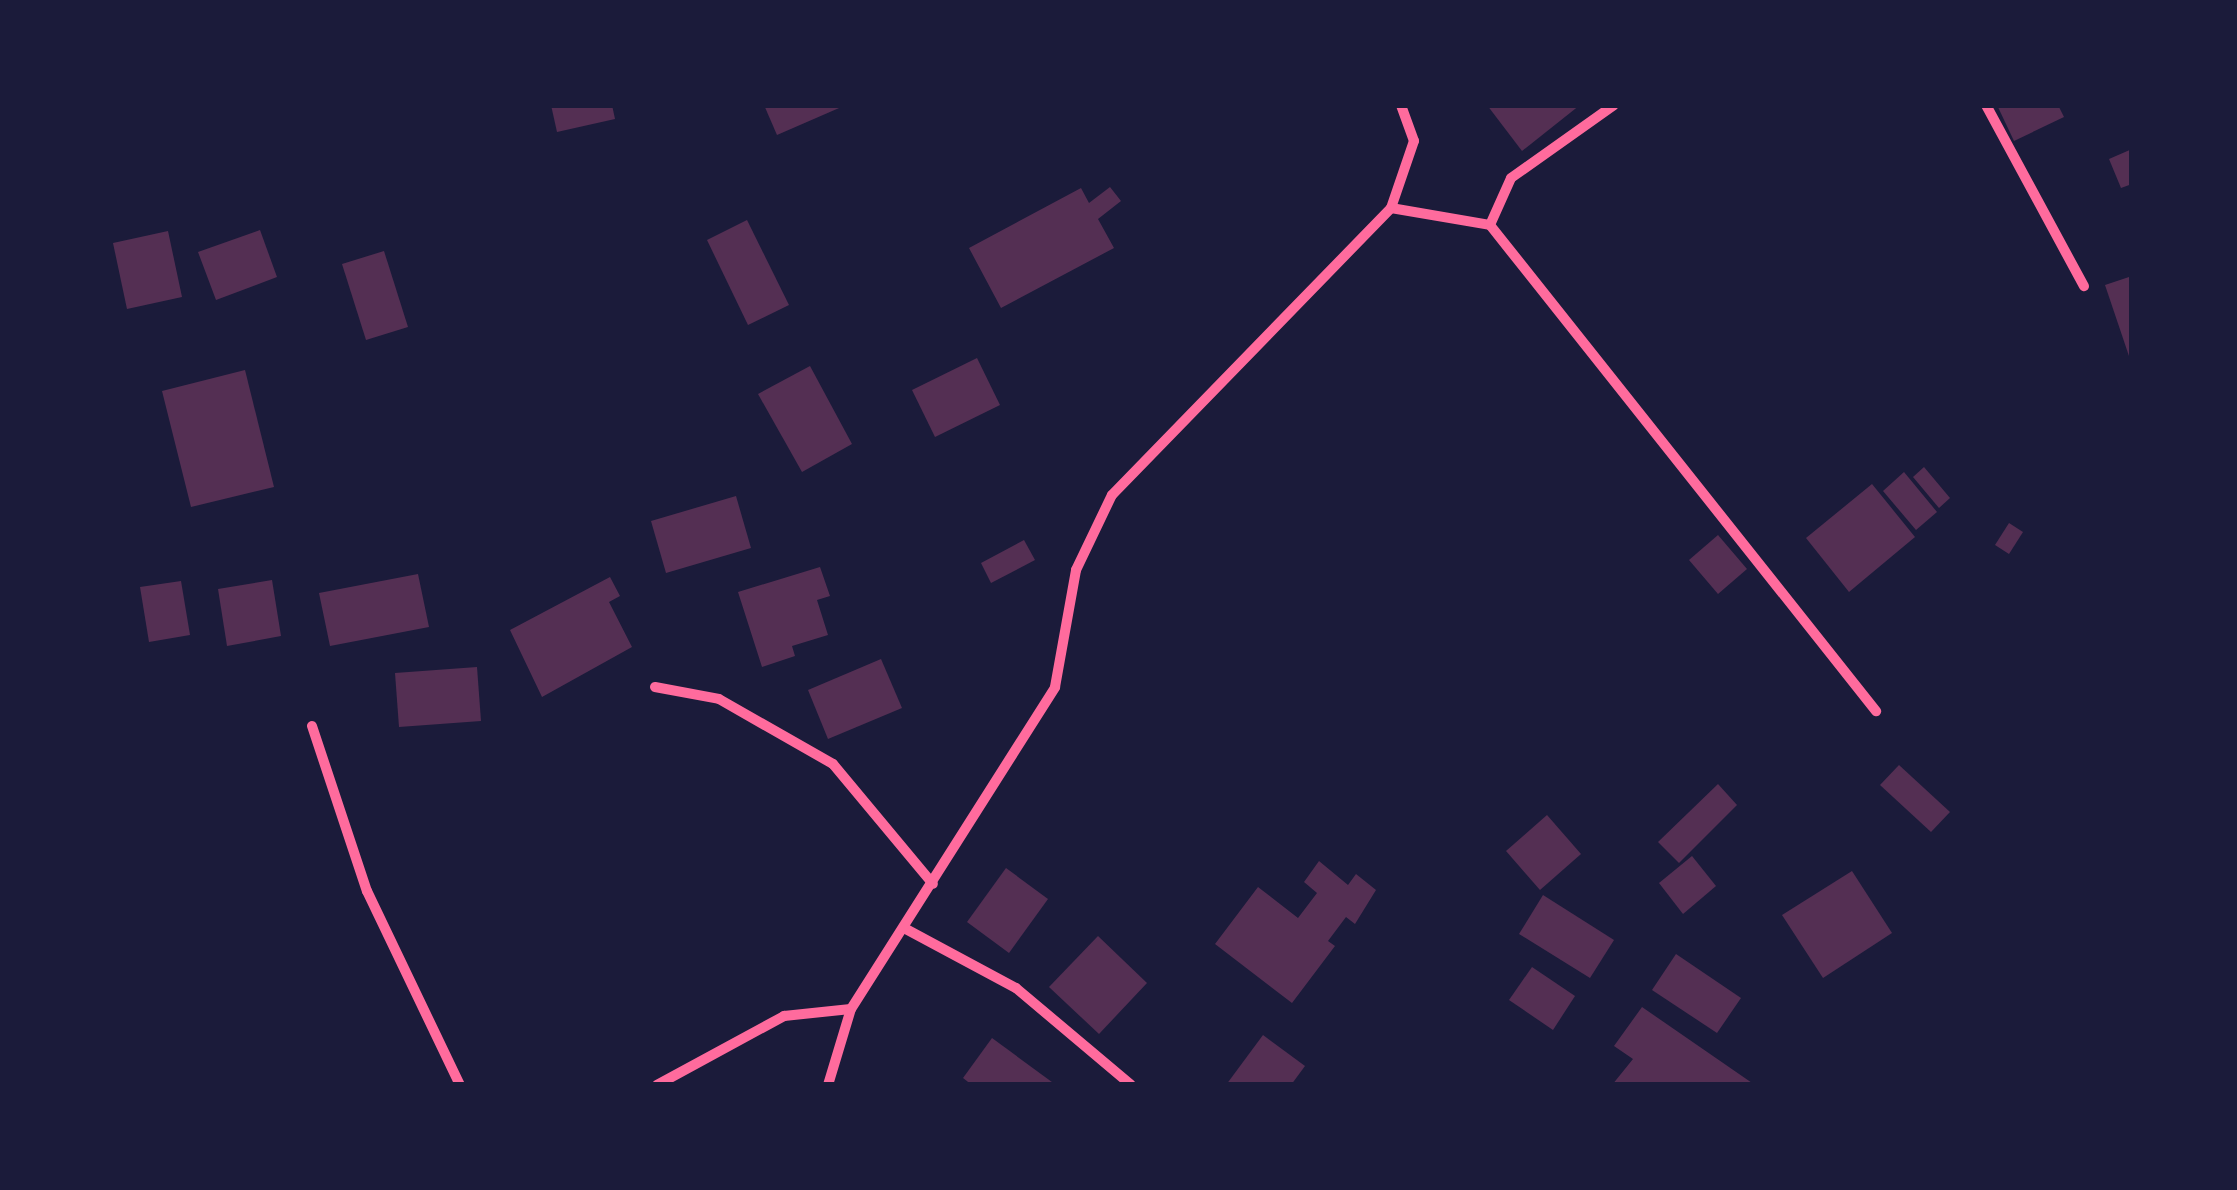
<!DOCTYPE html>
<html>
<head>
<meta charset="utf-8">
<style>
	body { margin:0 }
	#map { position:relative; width:2237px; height:1190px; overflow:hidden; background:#1b1b3a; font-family:Literata,serif }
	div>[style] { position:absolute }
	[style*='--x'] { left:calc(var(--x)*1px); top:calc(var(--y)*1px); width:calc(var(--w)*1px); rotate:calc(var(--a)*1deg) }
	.building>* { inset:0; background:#542f53 }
	.minor>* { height:10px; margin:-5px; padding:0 5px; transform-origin:5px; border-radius:5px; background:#ff6b9d }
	span { translate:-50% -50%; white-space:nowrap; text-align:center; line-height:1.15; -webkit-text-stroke:8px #1b1b3a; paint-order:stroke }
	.frame { position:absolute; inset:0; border:108px solid #1b1b3a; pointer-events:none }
</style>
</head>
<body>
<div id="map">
	<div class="building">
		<div style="clip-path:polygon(551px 105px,612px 105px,615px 119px,557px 132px)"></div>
		<div style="clip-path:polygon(764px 105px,846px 105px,777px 135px)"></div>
		<div style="clip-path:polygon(1487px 105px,1580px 105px,1522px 151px)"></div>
		<div style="clip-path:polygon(1997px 105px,2058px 105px,2064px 117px,2014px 141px)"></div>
		<div style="clip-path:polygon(2132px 149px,2132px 184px,2121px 188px,2109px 159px)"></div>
		<div style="clip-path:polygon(1110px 187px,1121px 201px,1098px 219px,1114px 248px,1001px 308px,969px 248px,1081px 188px,1089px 203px)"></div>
		<div style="clip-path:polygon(747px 220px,789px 305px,748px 325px,707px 240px)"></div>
		<div style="clip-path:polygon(260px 230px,277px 277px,216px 300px,198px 252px)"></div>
		<div style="clip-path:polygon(168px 231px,182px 297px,127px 309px,113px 243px)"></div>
		<div style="clip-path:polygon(384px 251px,408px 327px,366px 340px,342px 264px)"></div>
		<div style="clip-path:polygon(2132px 276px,2132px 362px,2131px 362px,2105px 285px)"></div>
		<div style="clip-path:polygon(977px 358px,1000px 405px,935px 437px,912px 390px)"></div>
		<div style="clip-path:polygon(810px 366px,852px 444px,802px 472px,758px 394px)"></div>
		<div style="clip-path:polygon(245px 370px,274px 487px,191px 507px,162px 391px)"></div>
		<div style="clip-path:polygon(1924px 467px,1950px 498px,1939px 508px,1913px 477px)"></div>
		<div style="clip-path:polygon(1904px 472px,1937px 512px,1916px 530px,1883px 491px)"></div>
		<div style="clip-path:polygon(1872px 484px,1915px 537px,1849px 592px,1806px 538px)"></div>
		<div style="clip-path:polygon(736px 496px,751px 548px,666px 573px,651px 521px)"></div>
		<div style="clip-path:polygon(2009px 523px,2023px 532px,2009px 554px,1995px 545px)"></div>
		<div style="clip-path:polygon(1718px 535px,1747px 569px,1718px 594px,1689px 560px)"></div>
		<div style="clip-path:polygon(1024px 540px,1035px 560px,991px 583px,981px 563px)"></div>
		<div style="clip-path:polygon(820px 567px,830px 596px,817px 600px,828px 635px,792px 646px,795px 656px,762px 667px,738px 592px)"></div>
		<div style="clip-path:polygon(418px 574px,429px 627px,330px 646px,319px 593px)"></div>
		<div style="clip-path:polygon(610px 577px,620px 596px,609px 602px,632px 647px,542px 697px,510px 630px)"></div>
		<div style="clip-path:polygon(272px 580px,281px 636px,227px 646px,218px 589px)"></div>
		<div style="clip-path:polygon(181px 581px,190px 635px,149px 642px,140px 587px)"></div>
		<div style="clip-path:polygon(881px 659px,902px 708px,828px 739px,808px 690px)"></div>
		<div style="clip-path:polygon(477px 667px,481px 721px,399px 727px,395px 673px)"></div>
		<div style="clip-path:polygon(1899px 765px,1950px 812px,1931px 832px,1880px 785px)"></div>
		<div style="clip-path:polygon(1718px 784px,1737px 805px,1679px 863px,1658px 842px)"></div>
		<div style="clip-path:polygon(1547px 815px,1581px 854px,1540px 890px,1506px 851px)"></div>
		<div style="clip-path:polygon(1692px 856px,1716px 886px,1683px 914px,1659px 883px)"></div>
		<div style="clip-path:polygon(1319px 861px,1348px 885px,1356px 874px,1376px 890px,1355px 924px,1346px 917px,1328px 941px,1335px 946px,1292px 1003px,1215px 944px,1258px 887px,1298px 918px,1317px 893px,1304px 882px)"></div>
		<div style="clip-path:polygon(1006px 868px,1048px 899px,1009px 953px,967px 922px)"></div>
		<div style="clip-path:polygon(1852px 871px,1892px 933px,1823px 978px,1782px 915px)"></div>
		<div style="clip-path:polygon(1543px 895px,1614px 940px,1590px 978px,1519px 934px)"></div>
		<div style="clip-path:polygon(1098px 936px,1147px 983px,1099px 1034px,1049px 987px)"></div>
		<div style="clip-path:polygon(1676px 954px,1741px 998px,1717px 1033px,1652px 990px)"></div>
		<div style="clip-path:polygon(1532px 967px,1575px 996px,1553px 1030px,1509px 1000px)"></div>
		<div style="clip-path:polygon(1642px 1007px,1755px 1085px,1612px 1085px,1633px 1059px,1614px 1046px)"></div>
		<div style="clip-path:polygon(1263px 1035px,1305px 1066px,1291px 1085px,1226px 1085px)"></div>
		<div style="clip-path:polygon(992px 1038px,1056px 1085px,972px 1085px,963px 1078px)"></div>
	</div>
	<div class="minor">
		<div style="--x:1986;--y:105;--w:206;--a:61.6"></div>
		<div style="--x:1391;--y:208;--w:100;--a:9.7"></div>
		<div style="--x:1490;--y:225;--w:621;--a:51.54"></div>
		<div style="--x:1490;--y:225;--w:51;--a:-65.9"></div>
		<div style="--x:1511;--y:178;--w:126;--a:-35.3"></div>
		<div style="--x:655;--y:687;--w:65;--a:10.6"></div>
		<div style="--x:719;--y:699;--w:131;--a:29.7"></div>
		<div style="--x:833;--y:764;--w:156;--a:50.2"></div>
		<div style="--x:312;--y:726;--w:174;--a:71.6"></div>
		<div style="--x:367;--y:891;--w:215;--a:64.4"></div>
		<div style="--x:904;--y:928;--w:127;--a:28.2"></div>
		<div style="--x:1016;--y:988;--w:150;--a:40.1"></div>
		<div style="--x:657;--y:1085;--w:145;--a:-28.5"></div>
		<div style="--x:784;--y:1016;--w:67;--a:-6"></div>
		<div style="--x:828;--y:1085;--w:79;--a:-73.2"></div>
		<div style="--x:851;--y:1009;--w:381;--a:-57.6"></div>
		<div style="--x:1055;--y:687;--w:119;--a:-79.8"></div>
		<div style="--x:1076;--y:570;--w:83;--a:-64.4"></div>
		<div style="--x:1112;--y:495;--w:400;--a:-45.8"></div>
		<div style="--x:1391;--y:208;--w:71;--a:-71.1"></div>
		<div style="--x:1414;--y:141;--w:38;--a:-110"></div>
	</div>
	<div class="frame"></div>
</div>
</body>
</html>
